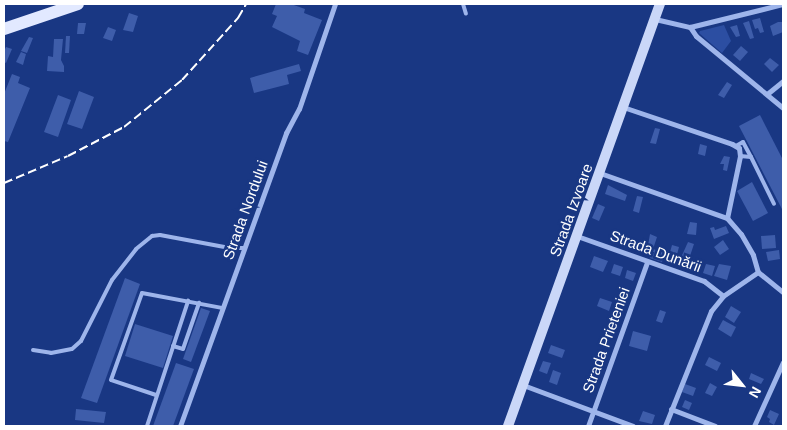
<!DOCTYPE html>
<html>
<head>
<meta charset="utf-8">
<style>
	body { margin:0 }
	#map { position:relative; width:787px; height:430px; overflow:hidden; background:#193783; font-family:Arial,sans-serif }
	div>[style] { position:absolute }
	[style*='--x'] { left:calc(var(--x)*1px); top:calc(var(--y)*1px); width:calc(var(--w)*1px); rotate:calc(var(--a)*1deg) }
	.green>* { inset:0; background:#2c4ea2 }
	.building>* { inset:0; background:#3e5daa }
	.lane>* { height:4px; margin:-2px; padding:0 2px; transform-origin:2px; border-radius:2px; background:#9eb5eb }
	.street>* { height:5px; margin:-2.5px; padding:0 2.5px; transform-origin:2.5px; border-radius:2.5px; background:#9eb5eb }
	.secondary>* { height:10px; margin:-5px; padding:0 5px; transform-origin:5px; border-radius:5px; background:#cad7f8 }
	.primary>* { height:12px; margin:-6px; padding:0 6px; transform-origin:6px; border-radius:6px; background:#e2e9ff }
	.rail>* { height:2px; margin-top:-1px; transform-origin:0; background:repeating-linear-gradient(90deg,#fff 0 9px,transparent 0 13px) }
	span { translate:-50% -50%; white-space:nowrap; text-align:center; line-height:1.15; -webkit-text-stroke:5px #193783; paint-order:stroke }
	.street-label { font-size:15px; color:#fff }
	.frame { position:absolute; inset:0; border:5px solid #fff; pointer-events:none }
	.north { position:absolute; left:717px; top:360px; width:50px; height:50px; -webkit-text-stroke:4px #193783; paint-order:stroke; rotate:119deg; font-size:14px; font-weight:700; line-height:20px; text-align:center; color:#fff }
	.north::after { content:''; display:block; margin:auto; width:18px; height:22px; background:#fff; clip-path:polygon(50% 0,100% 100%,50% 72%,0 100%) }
</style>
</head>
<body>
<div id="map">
	<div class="green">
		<div style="clip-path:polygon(724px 25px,731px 41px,722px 53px,699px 33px,700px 31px)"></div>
	</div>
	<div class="building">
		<div style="clip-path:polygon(276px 4px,291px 4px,305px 9px,304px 13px,322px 20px,308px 55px,297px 51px,300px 41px,272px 27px,277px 16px,272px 14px)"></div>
		<div style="clip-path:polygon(129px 13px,138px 16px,133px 32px,123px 30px)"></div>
		<div style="clip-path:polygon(760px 18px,764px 32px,760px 33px,758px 28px,755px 29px,752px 20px)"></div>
		<div style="clip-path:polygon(749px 21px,754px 38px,750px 39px,743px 23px)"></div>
		<div style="clip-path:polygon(778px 22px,783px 22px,783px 32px,773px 36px,770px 26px)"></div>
		<div style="clip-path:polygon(78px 23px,86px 23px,84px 34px,77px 34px)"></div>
		<div style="clip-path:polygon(737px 25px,740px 36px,736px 37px,730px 27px)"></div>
		<div style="clip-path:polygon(108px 27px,116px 30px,112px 41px,103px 38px)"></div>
		<div style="clip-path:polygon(66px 36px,70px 36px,69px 53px,65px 53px)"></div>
		<div style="clip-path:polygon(29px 37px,33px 38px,27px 53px,21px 51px)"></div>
		<div style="clip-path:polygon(54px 39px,63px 39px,61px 60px,64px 66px,64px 72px,47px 71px,48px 56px,53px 57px)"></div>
		<div style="clip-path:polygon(741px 46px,748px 52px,740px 61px,733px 55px)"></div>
		<div style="clip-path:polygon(6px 47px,12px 49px,6px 63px,4px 62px,4px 51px)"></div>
		<div style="clip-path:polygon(21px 52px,26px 54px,23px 65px,16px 62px)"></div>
		<div style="clip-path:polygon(770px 58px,779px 65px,772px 72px,764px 64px)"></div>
		<div style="clip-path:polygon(299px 64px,301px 71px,287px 75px,289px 84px,254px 93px,250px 78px)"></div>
		<div style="clip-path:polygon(12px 74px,20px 77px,18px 83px,30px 88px,8px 142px,4px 141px,4px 94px)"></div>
		<div style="clip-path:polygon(727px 82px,732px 85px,724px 98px,718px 95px)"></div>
		<div style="clip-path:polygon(79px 91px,94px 97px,82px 129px,67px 124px)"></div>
		<div style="clip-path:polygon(58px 95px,71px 100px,58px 137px,44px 132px)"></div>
		<div style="clip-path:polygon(760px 115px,783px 160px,783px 211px,739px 126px)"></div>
		<div style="clip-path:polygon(655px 128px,660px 129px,656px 144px,650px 143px)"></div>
		<div style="clip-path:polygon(700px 144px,707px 146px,705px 156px,698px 154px)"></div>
		<div style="clip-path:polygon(724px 156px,730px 157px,727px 171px,723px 170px,724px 164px,720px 164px)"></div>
		<div style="clip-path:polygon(752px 182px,768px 213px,753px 221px,737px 191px)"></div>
		<div style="clip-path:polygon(608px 185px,627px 195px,625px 201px,605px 194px)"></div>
		<div style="clip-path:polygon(637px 196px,643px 197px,639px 213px,633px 211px)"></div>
		<div style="clip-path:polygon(598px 204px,605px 207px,599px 221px,592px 218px)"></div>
		<div style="clip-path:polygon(690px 222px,697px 223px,696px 235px,687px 234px)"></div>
		<div style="clip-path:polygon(726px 226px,729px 233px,714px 239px,710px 228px,714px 227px,715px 230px)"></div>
		<div style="clip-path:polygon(650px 234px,657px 237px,653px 249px,665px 253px,662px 262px,650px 258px,652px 252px,647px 251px)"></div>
		<div style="clip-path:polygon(775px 235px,776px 248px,762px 249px,761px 236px)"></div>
		<div style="clip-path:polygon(723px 240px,729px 249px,720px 255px,714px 247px)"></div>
		<div style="clip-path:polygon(688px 242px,694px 244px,687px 265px,679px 262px)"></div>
		<div style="clip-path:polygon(672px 245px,679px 247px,675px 262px,670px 261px,671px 257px,669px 256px)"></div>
		<div style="clip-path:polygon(779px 250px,780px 259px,768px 261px,766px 252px)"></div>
		<div style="clip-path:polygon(594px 256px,608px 261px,603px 272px,590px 267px)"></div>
		<div style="clip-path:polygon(614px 264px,623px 267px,620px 276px,611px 273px)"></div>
		<div style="clip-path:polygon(706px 264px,715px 266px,712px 276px,703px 273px)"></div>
		<div style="clip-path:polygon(719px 264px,731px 266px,727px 280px,714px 276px)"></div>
		<div style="clip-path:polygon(627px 270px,636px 273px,633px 281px,625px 278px)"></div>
		<div style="clip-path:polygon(125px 278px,140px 284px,97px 403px,81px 398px)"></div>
		<div style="clip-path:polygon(600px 298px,612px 302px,609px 311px,597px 306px)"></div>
		<div style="clip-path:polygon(731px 306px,741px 312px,734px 323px,725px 317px)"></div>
		<div style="clip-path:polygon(201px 308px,210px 311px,191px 362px,183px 359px)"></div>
		<div style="clip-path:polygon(660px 310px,666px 312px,662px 323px,656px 321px)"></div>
		<div style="clip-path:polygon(723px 320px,736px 327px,731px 337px,718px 329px)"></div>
		<div style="clip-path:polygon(135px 324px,173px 336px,163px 368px,125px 356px)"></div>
		<div style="clip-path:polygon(633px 331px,651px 336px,647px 351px,629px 346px)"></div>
		<div style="clip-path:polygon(551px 345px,565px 350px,562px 358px,548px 353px)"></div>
		<div style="clip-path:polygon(709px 357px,721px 363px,717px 371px,705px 365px)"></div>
		<div style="clip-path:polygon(543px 361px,551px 363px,547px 374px,539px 371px)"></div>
		<div style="clip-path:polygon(176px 363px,194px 369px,173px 426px,153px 426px)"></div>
		<div style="clip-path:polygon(553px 370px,561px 373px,557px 385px,549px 382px)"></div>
		<div style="clip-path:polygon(751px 373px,764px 379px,761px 384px,749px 379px)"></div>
		<div style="clip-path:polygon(710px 383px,717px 387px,712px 396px,705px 393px)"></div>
		<div style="clip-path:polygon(685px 384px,696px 388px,693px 396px,682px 392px)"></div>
		<div style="clip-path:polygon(685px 400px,692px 403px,689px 410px,682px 407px)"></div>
		<div style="clip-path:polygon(76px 409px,106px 412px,104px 423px,75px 420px)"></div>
		<div style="clip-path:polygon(770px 410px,779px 414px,774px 425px,769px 422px,770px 419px,767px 417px)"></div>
		<div style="clip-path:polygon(643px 411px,655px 415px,652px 424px,639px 421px)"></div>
	</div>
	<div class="lane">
		<div style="--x:463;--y:4;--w:10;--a:73"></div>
		<div style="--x:736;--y:146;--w:8;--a:-30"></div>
		<div style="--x:743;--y:142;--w:17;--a:62"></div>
		<div style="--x:740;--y:156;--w:11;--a:5"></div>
		<div style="--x:751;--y:157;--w:52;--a:63.9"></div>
		<div style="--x:173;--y:346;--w:10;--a:17"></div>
		<div style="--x:183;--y:349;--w:49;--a:-70.8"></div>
		<div style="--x:33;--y:350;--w:18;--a:9"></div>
		<div style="--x:51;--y:353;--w:21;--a:-11"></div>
		<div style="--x:72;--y:349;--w:12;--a:-42"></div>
		<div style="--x:81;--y:341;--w:68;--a:-63.1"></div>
		<div style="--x:112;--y:280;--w:39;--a:-52"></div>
		<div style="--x:136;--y:249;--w:21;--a:-39"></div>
		<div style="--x:152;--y:236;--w:8;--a:-7"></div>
		<div style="--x:160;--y:235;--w:71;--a:10.5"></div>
		<div style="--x:230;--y:248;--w:14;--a:0"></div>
		<div style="--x:156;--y:395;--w:47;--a:-161.6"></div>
		<div style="--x:111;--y:380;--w:92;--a:-70.4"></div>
		<div style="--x:142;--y:293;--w:81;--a:10.6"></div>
		<div style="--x:147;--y:426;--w:132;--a:-71.8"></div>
	</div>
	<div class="street">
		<div style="--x:655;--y:19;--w:36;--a:13"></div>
		<div style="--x:690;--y:27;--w:96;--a:-13.9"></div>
		<div style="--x:690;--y:27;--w:11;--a:56"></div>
		<div style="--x:696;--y:36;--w:113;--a:39.6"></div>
		<div style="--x:767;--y:94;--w:21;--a:-39"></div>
		<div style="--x:623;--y:107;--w:115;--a:18.7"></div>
		<div style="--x:732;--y:144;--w:8;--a:30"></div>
		<div style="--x:739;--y:148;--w:8;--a:83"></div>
		<div style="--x:740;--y:156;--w:63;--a:101.8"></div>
		<div style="--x:600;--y:173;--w:135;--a:19.5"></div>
		<div style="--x:727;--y:218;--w:21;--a:49"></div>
		<div style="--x:741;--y:234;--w:24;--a:60"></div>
		<div style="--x:753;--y:255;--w:18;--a:74"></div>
		<div style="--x:758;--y:272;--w:32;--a:39"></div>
		<div style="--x:577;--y:236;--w:135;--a:19.5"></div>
		<div style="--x:704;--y:281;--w:24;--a:38"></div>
		<div style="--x:523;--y:385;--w:117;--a:20.4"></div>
		<div style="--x:671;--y:409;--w:47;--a:21.1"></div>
		<div style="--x:180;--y:426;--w:312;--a:-70.1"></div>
		<div style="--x:286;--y:133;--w:27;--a:-62"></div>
		<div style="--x:299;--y:109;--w:111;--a:-71.1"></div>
		<div style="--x:588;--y:426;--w:174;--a:-70.2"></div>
		<div style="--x:665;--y:426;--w:124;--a:-68.2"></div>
		<div style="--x:711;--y:311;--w:19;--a:-51"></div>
		<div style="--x:723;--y:296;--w:42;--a:-34.4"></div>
		<div style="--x:754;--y:426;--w:70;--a:-65.6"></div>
	</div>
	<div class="secondary">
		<div style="--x:508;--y:426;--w:449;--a:-70.2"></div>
	</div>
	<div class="primary">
		<div style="--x:4;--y:29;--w:78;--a:-18.7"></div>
	</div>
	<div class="rail">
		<div style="--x:4;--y:183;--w:69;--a:-22.9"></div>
		<div style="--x:68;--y:156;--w:63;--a:-27.4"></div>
		<div style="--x:124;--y:127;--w:75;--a:-39"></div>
		<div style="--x:182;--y:80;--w:84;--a:-47.9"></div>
		<div style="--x:238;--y:18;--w:16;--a:-60"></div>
	</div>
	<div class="street-label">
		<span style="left:245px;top:210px;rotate:-70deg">Strada Nordului</span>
		<span style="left:571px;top:210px;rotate:-70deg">Strada Izvoare</span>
		<span style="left:656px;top:251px;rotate:20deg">Strada Dunării</span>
		<span style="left:606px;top:340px;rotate:-70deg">Strada Prieteniei</span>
	</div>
	<div class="frame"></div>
	<div class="north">N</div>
</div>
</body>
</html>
